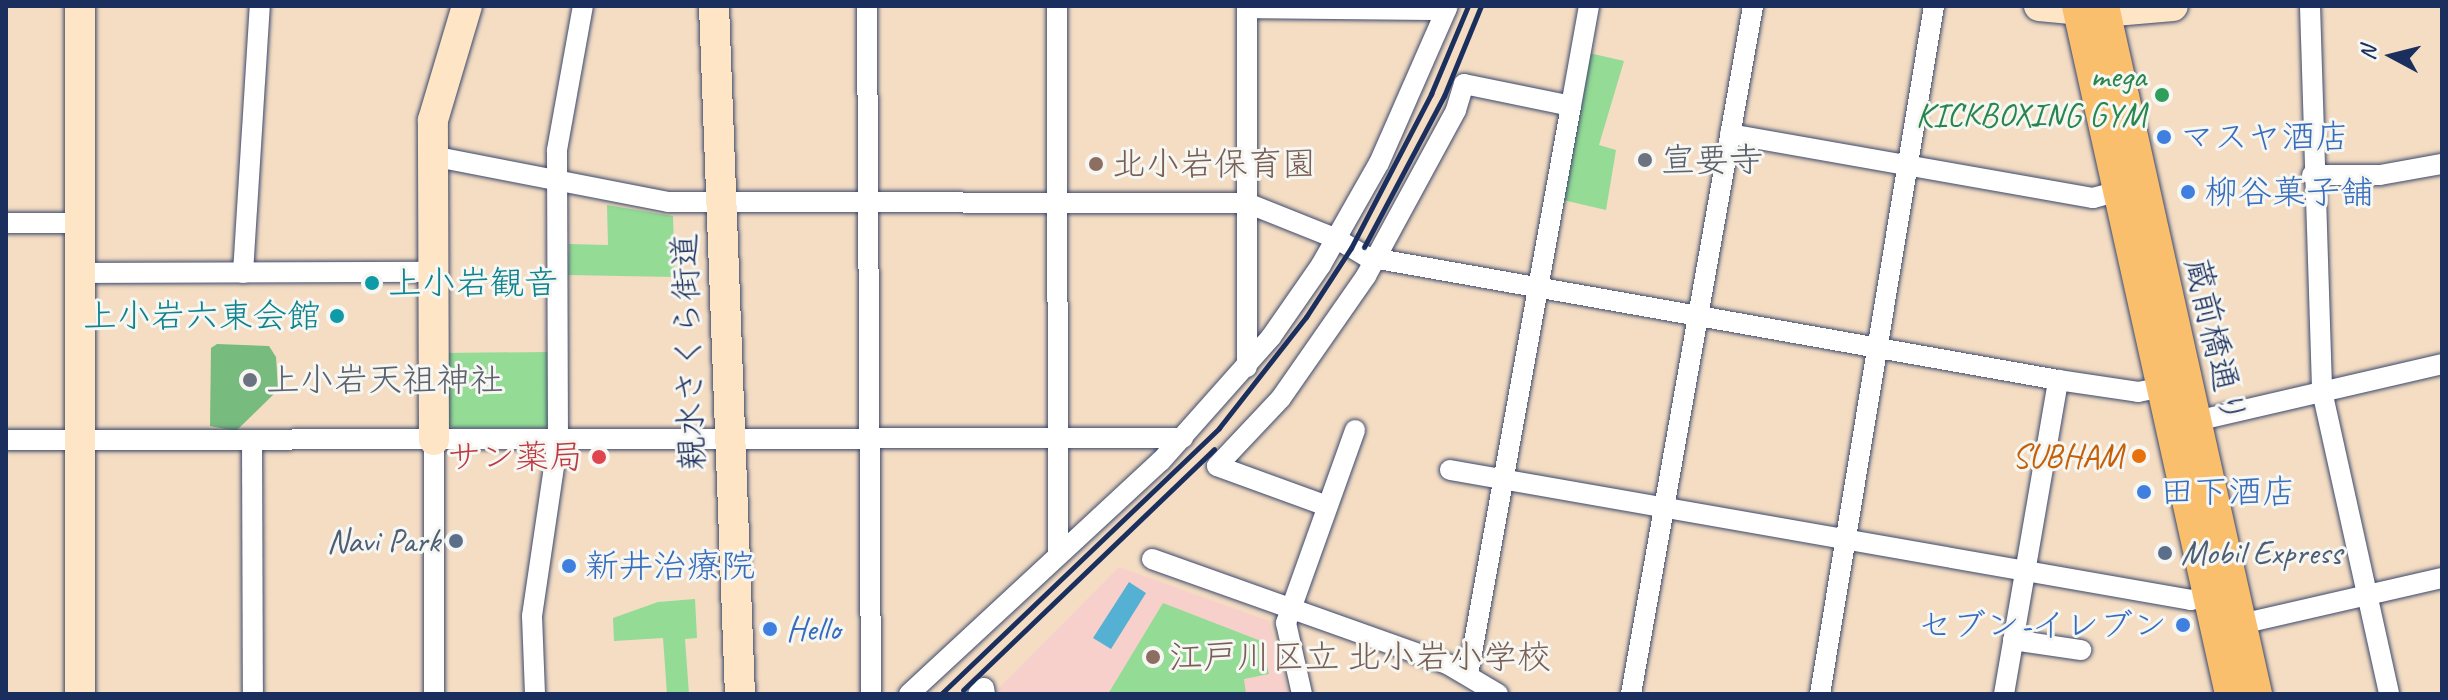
<!DOCTYPE html>
<html>
<head>
<meta charset="utf-8">
<style>
	body { margin:0 }
	#map { position:relative; width:2448px; height:700px; overflow:hidden; background:#f4ddc3; font-family:Caveat,"Klee One",sans-serif }
	div>[style] { position:absolute }
	[style*='--x'] { left:calc(var(--x)*1px); top:calc(var(--y)*1px); width:calc(var(--w)*1px); rotate:calc(var(--a)*1deg) }
	.built>* { inset:0; background:#f7d0cb }
	.green>* { inset:0; background:#94db95 }
	.forest>* { inset:0; background:#77bb7e }
	.water>* { inset:0; background:#55b1d3 }
	.roads { filter:drop-shadow(0 0 2px #3c496d) drop-shadow(0 0 2px #3c496d) }
	.street>* { height:20px; margin:-10px; padding:0 10px; transform-origin:10px; border-radius:10px; background:#fff }
	.secondary>* { height:30px; margin:-15px; padding:0 15px; transform-origin:15px; border-radius:15px; background:#fde5c5 }
	.primary>* { height:32px; margin:-16px; padding:0 16px; transform-origin:16px; border-radius:16px; background:#f9bf6d }
	.rail>* { height:5px; margin:-2.5px; padding:0 2.5px; transform-origin:2.5px; border-radius:2.5px; background:#1b2f5e }
	.dots>* { width:22px; height:22px; translate:-50% -50%; box-sizing:border-box; border:4px solid #f6f6f2; border-radius:50% }
	span { translate:-50% -50%; white-space:nowrap; text-align:center; line-height:1.15; -webkit-text-stroke:6px #f6f6f2; paint-order:stroke }
	.leisure-label { font-size:34px; color:#27864d }
	.right { translate:-100% -50%; text-align:right }
	.shop-label { font-size:34px; color:#366cbe }
	.left { translate:0 -50%; text-align:left }
	.worship-label { font-size:34px; color:#5b616d }
	.education-label { font-size:34px; color:#785e54 }
	.culture-label { font-size:34px; color:#0d838f }
	.street-label { font-size:34px; color:#1b2f5e }
	.food-label { font-size:34px; color:#c56008 }
	.health-label { font-size:34px; color:#be3a42 }
	.service-label { font-size:34px; color:#4e5e75 }
	.frame { position:absolute; inset:0; border:8px solid #1b2f5e; pointer-events:none }
	.north { position:absolute; left:2352px; top:16px; width:80px; height:80px; -webkit-text-stroke:6px #f6f6f2; paint-order:stroke; rotate:277deg; font-size:22px; font-weight:700; line-height:32px; text-align:center; color:#1b2f5e }
	.north::after { content:''; display:block; margin:auto; width:28px; height:36px; background:#1b2f5e; clip-path:polygon(50% 0,100% 100%,50% 72%,0 100%) }
</style>
</head>
<body>
<div id="map">
	<div class="built">
		<div style="clip-path:polygon(1119px 567px,1269px 621px,1288px 694px,993px 694px)"></div>
	</div>
	<div class="green">
		<div style="clip-path:polygon(1589px 53px,1624px 61px,1599px 145px,1616px 150px,1606px 210px,1563px 200px)"></div>
		<div style="clip-path:polygon(607px 205px,673px 216px,675px 277px,568px 275px,569px 244px,608px 245px)"></div>
		<div style="clip-path:polygon(548px 352px,549px 424px,545px 428px,453px 428px,445px 422px,444px 353px)"></div>
		<div style="clip-path:polygon(695px 599px,697px 638px,685px 639px,689px 694px,667px 694px,663px 638px,614px 641px,613px 618px,658px 602px)"></div>
		<div style="clip-path:polygon(1163px 603px,1261px 641px,1269px 674px,1244px 679px,1246px 694px,1108px 694px)"></div>
	</div>
	<div class="forest">
		<div style="clip-path:polygon(217px 344px,269px 346px,276px 357px,278px 390px,236px 431px,210px 426px,211px 348px)"></div>
	</div>
	<div class="water">
		<div style="clip-path:polygon(1129px 582px,1146px 593px,1111px 649px,1093px 638px)"></div>
	</div>
	<div class="roads">
		<div class="street">
			<div style="--x:867;--y:6;--w:688;--a:89.67"></div>
			<div style="--x:1057;--y:6;--w:548;--a:89.9"></div>
			<div style="--x:2310;--y:6;--w:385;--a:88.2"></div>
			<div style="--x:2322;--y:391;--w:310;--a:77.5"></div>
			<div style="--x:1247;--y:8;--w:199;--a:0.6"></div>
			<div style="--x:1730;--y:134;--w:369;--a:10"></div>
			<div style="--x:2093;--y:198;--w:27;--a:-15"></div>
			<div style="--x:432;--y:156;--w:240;--a:11"></div>
			<div style="--x:668;--y:202;--w:579;--a:0.1"></div>
			<div style="--x:1247;--y:203;--w:97;--a:21.8"></div>
			<div style="--x:1337;--y:239;--w:35;--a:31"></div>
			<div style="--x:1367;--y:257;--w:702;--a:10.09"></div>
			<div style="--x:2058;--y:380;--w:81;--a:8.5"></div>
			<div style="--x:2138;--y:392;--w:25;--a:-11"></div>
			<div style="--x:2312;--y:175;--w:68;--a:0"></div>
			<div style="--x:2380;--y:175;--w:63;--a:-10.1"></div>
			<div style="--x:6;--y:223;--w:73;--a:0"></div>
			<div style="--x:79;--y:273;--w:355;--a:-0.2"></div>
			<div style="--x:243;--y:273;--w:268;--a:-86.4"></div>
			<div style="--x:1247;--y:367;--w:361;--a:-90"></div>
			<div style="--x:2196;--y:421;--w:253;--a:-13"></div>
			<div style="--x:6;--y:440;--w:1177;--a:-0.1"></div>
			<div style="--x:252;--y:440;--w:254;--a:89.8"></div>
			<div style="--x:434;--y:440;--w:254;--a:90"></div>
			<div style="--x:1450;--y:470;--w:752;--a:9.95"></div>
			<div style="--x:2191;--y:600;--w:18;--a:-13"></div>
			<div style="--x:1327;--y:506;--w:117;--a:-160"></div>
			<div style="--x:1217;--y:466;--w:93;--a:-46.7"></div>
			<div style="--x:1281;--y:398;--w:149;--a:-55.1"></div>
			<div style="--x:1366;--y:276;--w:189;--a:-61.5"></div>
			<div style="--x:1456;--y:110;--w:27;--a:-73"></div>
			<div style="--x:1464;--y:84;--w:109;--a:11.6"></div>
			<div style="--x:1571;--y:106;--w:102;--a:-79.8"></div>
			<div style="--x:1152;--y:559;--w:315;--a:19.6"></div>
			<div style="--x:1449;--y:665;--w:57;--a:30.6"></div>
			<div style="--x:2241;--y:624;--w:206;--a:-12.9"></div>
			<div style="--x:2013;--y:640;--w:69;--a:8.4"></div>
			<div style="--x:1468;--y:675;--w:578;--a:-79.74"></div>
			<div style="--x:535;--y:694;--w:78;--a:-92.2"></div>
			<div style="--x:532;--y:616;--w:178;--a:-81.6"></div>
			<div style="--x:558;--y:440;--w:290;--a:-90.2"></div>
			<div style="--x:557;--y:150;--w:146;--a:-79.8"></div>
			<div style="--x:909;--y:694;--w:343;--a:-42.8"></div>
			<div style="--x:1161;--y:461;--w:166;--a:-48.4"></div>
			<div style="--x:1271;--y:337;--w:88;--a:-55.2"></div>
			<div style="--x:1321;--y:265;--w:117;--a:-60.4"></div>
			<div style="--x:1379;--y:163;--w:171;--a:-66.3"></div>
			<div style="--x:978;--y:694;--w:8;--a:-45"></div>
			<div style="--x:984;--y:688;--w:6;--a:81"></div>
			<div style="--x:1302;--y:694;--w:73;--a:-102.7"></div>
			<div style="--x:1286;--y:623;--w:205;--a:-70.3"></div>
			<div style="--x:1631;--y:694;--w:699;--a:-79.94"></div>
			<div style="--x:1820;--y:694;--w:697;--a:-80.59"></div>
			<div style="--x:2004;--y:694;--w:319;--a:-80.2"></div>
		</div>
		<div class="secondary">
			<div style="--x:80;--y:6;--w:688;--a:90"></div>
			<div style="--x:714;--y:6;--w:688;--a:87.84"></div>
			<div style="--x:2039;--y:6;--w:64;--a:5.4"></div>
			<div style="--x:2103;--y:12;--w:70;--a:-4.9"></div>
			<div style="--x:434;--y:440;--w:320;--a:-90.2"></div>
			<div style="--x:433;--y:120;--w:119;--a:-73.4"></div>
		</div>
		<div class="primary">
			<div style="--x:2078;--y:6;--w:705;--a:77.46"></div>
			<div style="--x:2103;--y:6;--w:705;--a:77.46"></div>
		</div>
	</div>
	<div class="rail">
		<div style="--x:1364;--y:247;--w:171;--a:-62.1"></div>
		<div style="--x:1444;--y:96;--w:97;--a:-67.7"></div>
		<div style="--x:963;--y:690;--w:348;--a:-43.8"></div>
		<div style="--x:941;--y:694;--w:385;--a:-43.7"></div>
		<div style="--x:1219;--y:428;--w:141;--a:-51.9"></div>
		<div style="--x:1306;--y:317;--w:82;--a:-56.9"></div>
		<div style="--x:1351;--y:248;--w:174;--a:-62.5"></div>
		<div style="--x:1431;--y:94;--w:95;--a:-67.2"></div>
	</div>
	<div class="dots">
		<div style="left:2162px;top:95px;background:#2e9e5b"></div>
		<div style="left:2164px;top:137px;background:#3f7fe0"></div>
		<div style="left:1645px;top:160px;background:#6b7280"></div>
		<div style="left:1096px;top:164px;background:#8d6e63"></div>
		<div style="left:2188px;top:192px;background:#3f7fe0"></div>
		<div style="left:372px;top:283px;background:#0f9aa8"></div>
		<div style="left:337px;top:316px;background:#0f9aa8"></div>
		<div style="left:250px;top:380px;background:#6b7280"></div>
		<div style="left:2139px;top:456px;background:#e8710a"></div>
		<div style="left:599px;top:457px;background:#e0444e"></div>
		<div style="left:2144px;top:492px;background:#3f7fe0"></div>
		<div style="left:456px;top:541px;background:#5c6f8a"></div>
		<div style="left:2165px;top:553px;background:#5c6f8a"></div>
		<div style="left:569px;top:566px;background:#3f7fe0"></div>
		<div style="left:2183px;top:625px;background:#3f7fe0"></div>
		<div style="left:770px;top:629px;background:#3f7fe0"></div>
		<div style="left:1153px;top:657px;background:#8d6e63"></div>
	</div>
	<div class="leisure-label">
		<span class="right" style="left:2146px;top:95px">mega<br>KICKBOXING GYM</span>
	</div>
	<div class="shop-label">
		<span class="left" style="left:2180px;top:137px">マスヤ酒店</span>
		<span class="left" style="left:2204px;top:192px">柳谷菓子舗</span>
		<span class="left" style="left:2160px;top:492px">田下酒店</span>
		<span class="left" style="left:585px;top:566px">新井治療院</span>
		<span class="right" style="left:2167px;top:625px">セブン-イレブン</span>
		<span class="left" style="left:786px;top:629px">Hello</span>
	</div>
	<div class="worship-label">
		<span class="left" style="left:1661px;top:160px">宣要寺</span>
		<span class="left" style="left:266px;top:380px">上小岩天祖神社</span>
	</div>
	<div class="education-label">
		<span class="left" style="left:1112px;top:164px">北小岩保育園</span>
		<span class="left" style="left:1169px;top:657px">江戸川区立 北小岩小学校</span>
	</div>
	<div class="culture-label">
		<span class="left" style="left:388px;top:283px">上小岩観音</span>
		<span class="right" style="left:321px;top:316px">上小岩六東会館</span>
	</div>
	<div class="street-label">
		<span style="left:2216px;top:341px;rotate:77deg">蔵前橋通り</span>
		<span style="left:688px;top:352px;rotate:-92deg">親水さくら街道</span>
	</div>
	<div class="food-label">
		<span class="right" style="left:2123px;top:456px">SUBHAM</span>
	</div>
	<div class="health-label">
		<span class="right" style="left:583px;top:457px">サン薬局</span>
	</div>
	<div class="service-label">
		<span class="right" style="left:440px;top:541px">Navi Park</span>
		<span class="left" style="left:2181px;top:553px">Mobil Express</span>
	</div>
	<div class="frame"></div>
	<div class="north">N</div>
</div>
</body>
</html>
